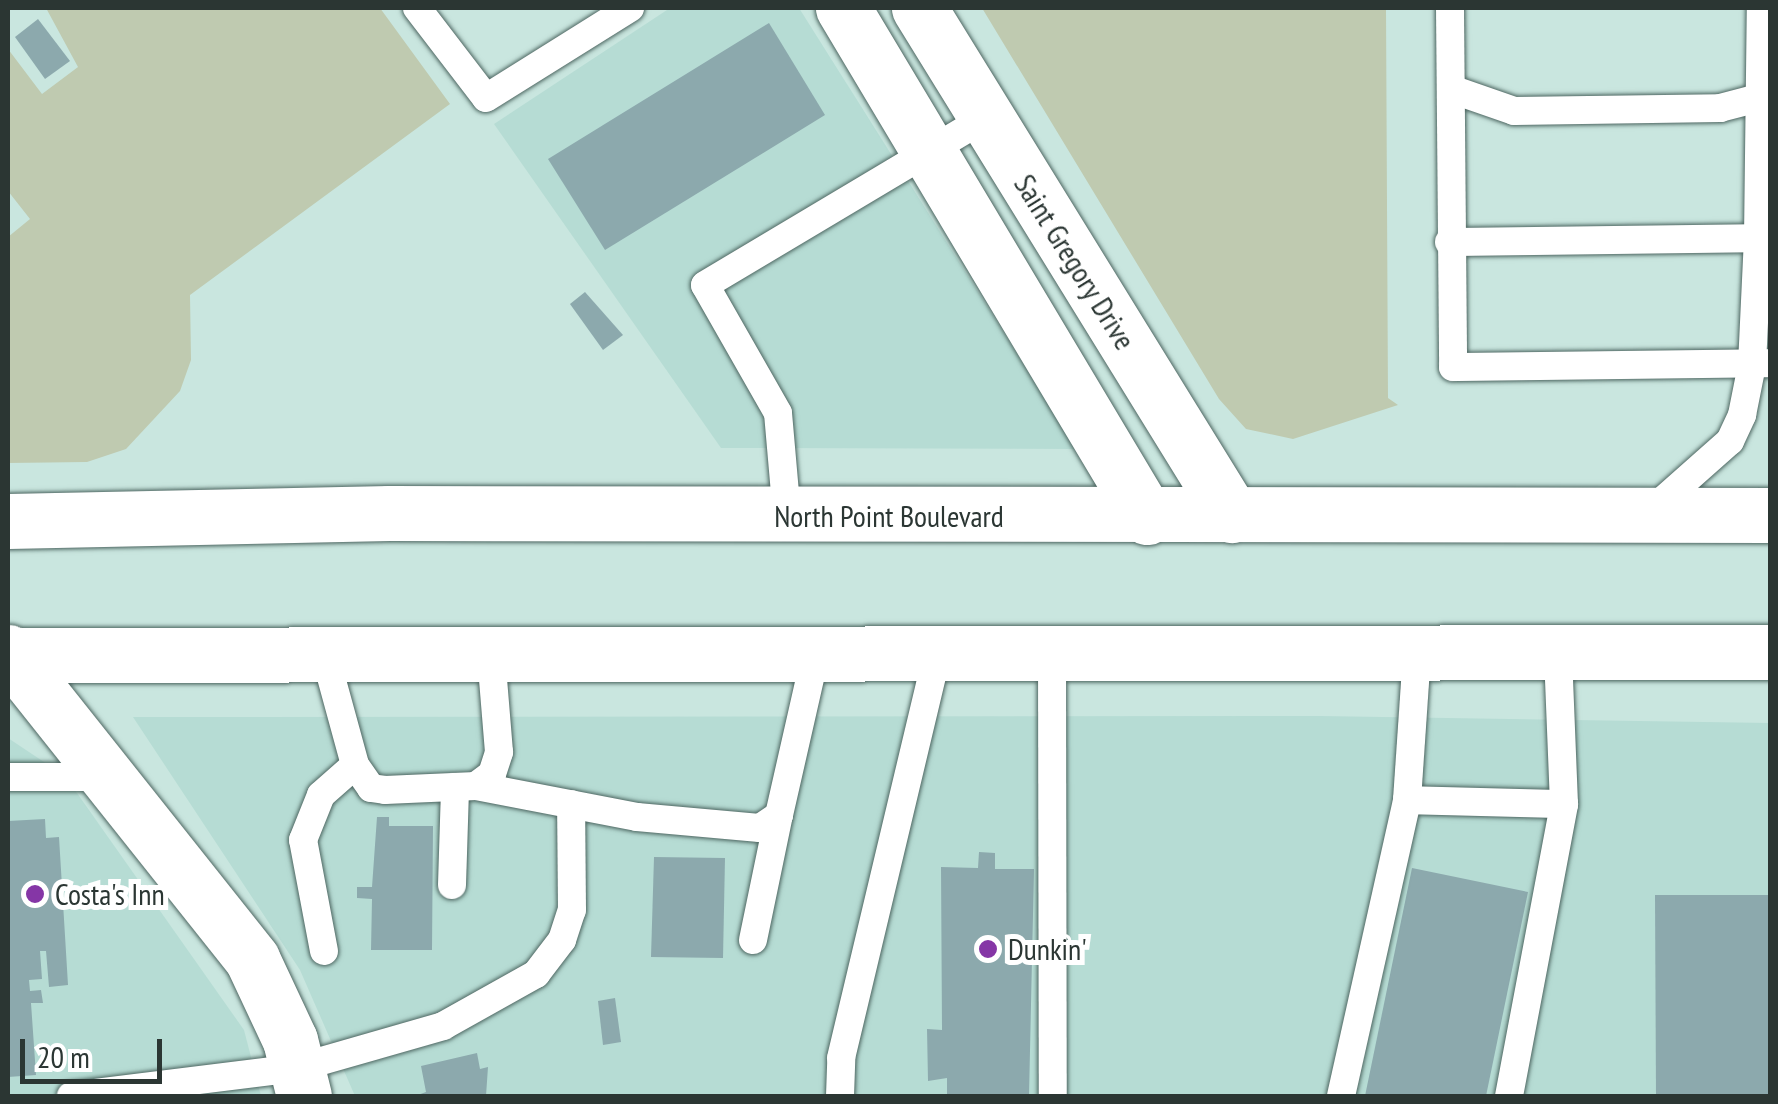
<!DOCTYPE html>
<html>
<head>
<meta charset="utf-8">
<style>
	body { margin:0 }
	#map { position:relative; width:1778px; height:1104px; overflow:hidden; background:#c9e6df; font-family:"PT Sans Narrow",sans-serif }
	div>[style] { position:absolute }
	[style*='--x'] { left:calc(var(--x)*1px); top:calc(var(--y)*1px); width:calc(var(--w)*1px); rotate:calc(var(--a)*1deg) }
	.built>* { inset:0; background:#b6dcd4 }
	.green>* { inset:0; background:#bfcab0 }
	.building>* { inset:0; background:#8ca9ad }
	.roads { filter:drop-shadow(0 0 2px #4d6661) drop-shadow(0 0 2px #4d6661) }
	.lane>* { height:28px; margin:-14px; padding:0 14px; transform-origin:14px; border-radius:14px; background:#fff }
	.street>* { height:55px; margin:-27.5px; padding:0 27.5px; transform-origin:27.5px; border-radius:27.5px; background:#fff }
	.secondary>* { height:55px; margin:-27.5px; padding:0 27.5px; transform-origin:27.5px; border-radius:27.5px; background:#fff }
	.dots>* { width:28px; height:28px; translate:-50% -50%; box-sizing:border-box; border:5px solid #fff; border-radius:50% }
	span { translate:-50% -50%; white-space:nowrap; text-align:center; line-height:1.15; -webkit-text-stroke:10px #fff; paint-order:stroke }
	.street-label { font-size:30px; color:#2b3633 }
	.poi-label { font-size:30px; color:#2b3633 }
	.left { translate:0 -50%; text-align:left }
	.frame { position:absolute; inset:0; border:10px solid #2b3633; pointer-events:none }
	.scale { position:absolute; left:20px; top:1039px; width:142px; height:45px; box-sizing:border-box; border:5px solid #2b3633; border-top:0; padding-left:12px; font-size:30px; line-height:35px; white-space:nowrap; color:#2b3633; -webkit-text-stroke:8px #fff; paint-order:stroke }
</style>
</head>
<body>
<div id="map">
	<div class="built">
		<div style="clip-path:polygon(670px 8px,799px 8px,1077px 449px,721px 448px,494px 124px)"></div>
		<div style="clip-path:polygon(1320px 716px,1770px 723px,1770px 1096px,355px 1096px,300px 970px,133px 717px)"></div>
		<div style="clip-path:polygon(8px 738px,65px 776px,244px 1030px,261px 1096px,8px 1096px)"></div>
	</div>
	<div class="green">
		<div style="clip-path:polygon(46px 8px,380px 8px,450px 104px,190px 295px,191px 360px,180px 391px,126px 449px,87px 462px,8px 463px,8px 237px,30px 219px,8px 191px,8px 49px,42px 94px,78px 67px)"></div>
		<div style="clip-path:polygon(982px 8px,1386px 8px,1388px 398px,1398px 405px,1293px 439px,1246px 429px,1219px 399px)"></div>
	</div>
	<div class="building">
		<div style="clip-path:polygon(38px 19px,70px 61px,45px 79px,15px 37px)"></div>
		<div style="clip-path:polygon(769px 23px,825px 115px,605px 250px,548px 159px)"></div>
		<div style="clip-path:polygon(585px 292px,623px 335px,603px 350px,570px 304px)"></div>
		<div style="clip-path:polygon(377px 817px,389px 817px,389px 826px,433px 826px,432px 950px,371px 950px,372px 899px,357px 898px,357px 887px,372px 887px)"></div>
		<div style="clip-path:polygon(45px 819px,46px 838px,59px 837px,68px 985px,49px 987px,46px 951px,40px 951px,42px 979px,29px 980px,30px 991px,41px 990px,43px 1003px,31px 1003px,36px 1075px,8px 1077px,8px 821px)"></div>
		<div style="clip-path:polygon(979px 852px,995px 853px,995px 869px,1034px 869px,1029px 1096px,947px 1096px,947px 1078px,928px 1081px,927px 1029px,942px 1030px,941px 867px,978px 868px)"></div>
		<div style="clip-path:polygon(654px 857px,725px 858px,723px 958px,651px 957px)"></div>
		<div style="clip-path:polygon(1412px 868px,1528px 892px,1486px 1096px,1365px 1096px)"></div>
		<div style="clip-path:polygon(1655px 895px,1770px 895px,1770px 1096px,1656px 1096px)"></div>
		<div style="clip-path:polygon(615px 998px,621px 1042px,603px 1045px,598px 1001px)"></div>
		<div style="clip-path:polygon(477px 1053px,480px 1069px,488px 1067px,486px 1096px,415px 1096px,426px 1092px,421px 1066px)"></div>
	</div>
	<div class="roads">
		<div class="lane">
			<div style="--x:417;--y:8;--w:113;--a:52.5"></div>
			<div style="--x:486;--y:98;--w:170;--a:-32"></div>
			<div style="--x:1450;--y:8;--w:359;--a:89.5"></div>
			<div style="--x:1453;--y:367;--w:317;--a:-0.7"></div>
			<div style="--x:1451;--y:89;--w:67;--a:19.2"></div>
			<div style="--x:1514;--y:111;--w:206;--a:-0.8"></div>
			<div style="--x:1720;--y:108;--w:52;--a:-14.6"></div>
			<div style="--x:1449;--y:242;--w:309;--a:-0.7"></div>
			<div style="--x:1652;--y:510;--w:104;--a:-41.5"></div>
			<div style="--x:1730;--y:441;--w:29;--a:-65"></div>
			<div style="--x:1742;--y:415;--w:51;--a:-78.7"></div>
			<div style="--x:1752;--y:365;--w:127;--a:-87.3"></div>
			<div style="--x:1758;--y:238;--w:230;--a:-89.3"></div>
			<div style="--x:787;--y:516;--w:103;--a:-95"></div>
			<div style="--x:778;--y:413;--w:147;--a:-119.7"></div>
			<div style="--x:705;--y:285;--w:326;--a:-30.8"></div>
			<div style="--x:325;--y:655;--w:114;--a:74.7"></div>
			<div style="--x:355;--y:765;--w:28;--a:55"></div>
			<div style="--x:371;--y:788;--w:14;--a:8"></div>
			<div style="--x:385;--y:790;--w:91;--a:-2.5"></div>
			<div style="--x:476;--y:786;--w:20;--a:-37"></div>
			<div style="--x:492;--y:774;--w:23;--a:-72"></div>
			<div style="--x:499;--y:752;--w:97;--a:-94.7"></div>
			<div style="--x:1052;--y:655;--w:441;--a:89.9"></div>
			<div style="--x:8;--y:777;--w:98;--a:0"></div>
			<div style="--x:476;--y:786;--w:164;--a:10.9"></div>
			<div style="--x:637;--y:817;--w:123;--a:5.1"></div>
			<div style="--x:760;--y:828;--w:23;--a:-34"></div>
			<div style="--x:779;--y:815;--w:163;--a:-77.2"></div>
			<div style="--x:1407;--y:800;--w:157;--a:1.5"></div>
			<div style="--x:452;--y:885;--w:98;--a:-88.2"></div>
			<div style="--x:753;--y:940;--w:128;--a:-78.3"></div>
			<div style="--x:324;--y:951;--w:113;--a:-100.7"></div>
			<div style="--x:303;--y:840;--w:48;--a:-68.2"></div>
			<div style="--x:321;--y:795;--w:45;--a:-41.4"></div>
			<div style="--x:71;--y:1096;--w:228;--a:-7.1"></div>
			<div style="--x:297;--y:1068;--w:152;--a:-16"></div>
			<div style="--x:443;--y:1026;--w:107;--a:-29.2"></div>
			<div style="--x:536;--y:974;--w:43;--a:-52.6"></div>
			<div style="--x:562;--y:940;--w:32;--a:-72"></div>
			<div style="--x:572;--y:910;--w:106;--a:-90.5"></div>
			<div style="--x:840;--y:1096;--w:38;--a:-88"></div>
			<div style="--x:841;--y:1058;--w:414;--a:-76.6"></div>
			<div style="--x:1341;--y:1096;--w:303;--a:-77.4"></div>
			<div style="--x:1407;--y:800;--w:146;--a:-86.1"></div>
			<div style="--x:1509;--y:1096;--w:297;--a:-79.3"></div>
			<div style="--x:1564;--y:804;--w:150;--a:-92.3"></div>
		</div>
		<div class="street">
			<div style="--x:843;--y:8;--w:593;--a:59.15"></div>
			<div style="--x:919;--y:8;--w:596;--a:58.31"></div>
			<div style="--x:8;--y:652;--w:392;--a:51.5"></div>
			<div style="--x:252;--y:959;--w:89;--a:64.9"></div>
			<div style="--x:290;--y:1040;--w:58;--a:76"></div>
		</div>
		<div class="secondary">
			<div style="--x:8;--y:521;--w:381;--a:-1.2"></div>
			<div style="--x:389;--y:513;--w:1381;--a:0.08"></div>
			<div style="--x:8;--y:655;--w:1762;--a:-0.1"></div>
		</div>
	</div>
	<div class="dots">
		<div style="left:35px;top:894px;background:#8536a6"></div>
		<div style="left:988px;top:949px;background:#8536a6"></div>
	</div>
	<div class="street-label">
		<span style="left:1075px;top:262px;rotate:58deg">Saint Gregory Drive</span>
		<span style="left:889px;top:516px">North Point Boulevard</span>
	</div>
	<div class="poi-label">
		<span class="left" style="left:55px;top:894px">Costa's Inn</span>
		<span class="left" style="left:1008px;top:949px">Dunkin'</span>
	</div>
	<div class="frame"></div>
	<div class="scale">20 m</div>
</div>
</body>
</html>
